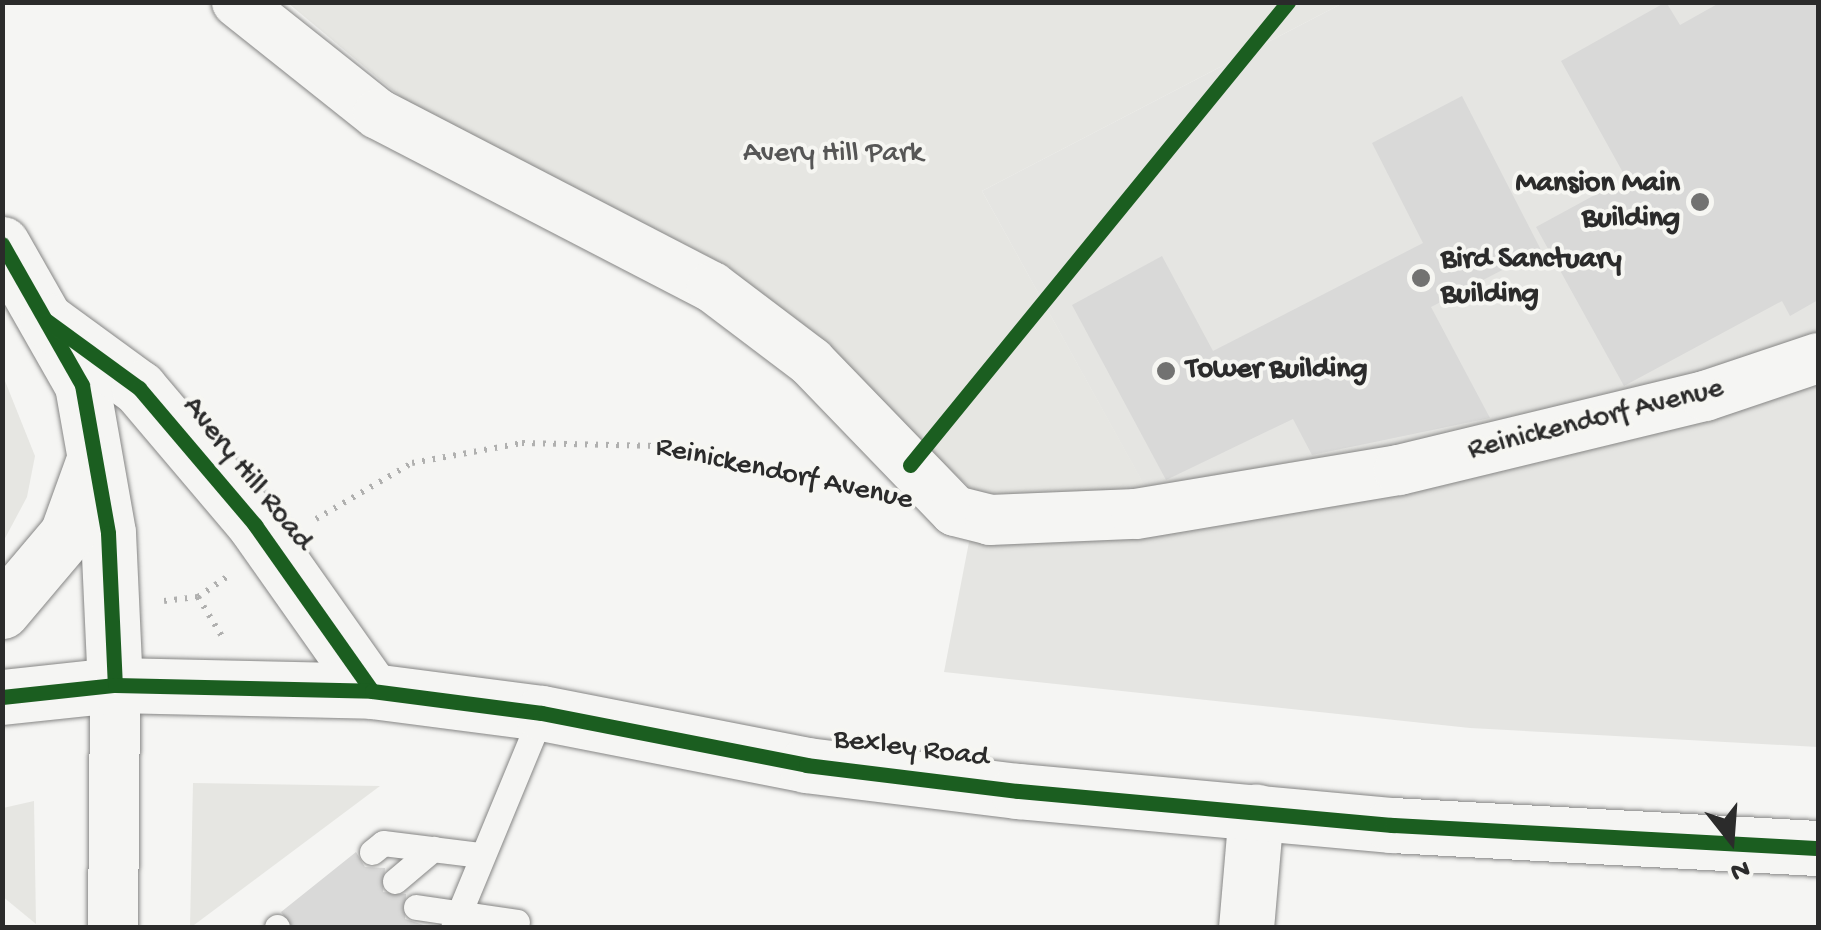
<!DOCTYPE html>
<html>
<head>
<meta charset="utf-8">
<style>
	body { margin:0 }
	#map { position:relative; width:1821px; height:930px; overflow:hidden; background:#f5f5f3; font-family:"Gochi Hand",sans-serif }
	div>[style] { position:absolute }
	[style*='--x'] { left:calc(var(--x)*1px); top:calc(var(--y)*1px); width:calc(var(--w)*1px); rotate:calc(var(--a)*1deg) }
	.built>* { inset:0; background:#e5e5e2 }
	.green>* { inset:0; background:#e6e6e2 }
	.building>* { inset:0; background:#d9d9d8 }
	.path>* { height:6px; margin-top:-3px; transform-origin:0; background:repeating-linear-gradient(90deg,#b0b0af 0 2.5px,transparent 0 10.5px) }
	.roads { filter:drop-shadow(0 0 2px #868685) drop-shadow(0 0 2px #868685) }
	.lane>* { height:25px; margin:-12.5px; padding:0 12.5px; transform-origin:12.5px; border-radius:12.5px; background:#f5f5f3 }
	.street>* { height:50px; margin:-25px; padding:0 25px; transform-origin:25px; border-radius:25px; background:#f5f5f3 }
	.secondary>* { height:55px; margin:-27.5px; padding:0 27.5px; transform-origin:27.5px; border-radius:27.5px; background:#f5f5f3 }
	.primary>* { height:55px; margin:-27.5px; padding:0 27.5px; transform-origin:27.5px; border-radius:27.5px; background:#f5f5f3 }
	.cycleway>* { height:15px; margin:-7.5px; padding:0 7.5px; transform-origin:7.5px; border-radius:7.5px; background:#1b5e20 }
	.dots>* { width:28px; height:28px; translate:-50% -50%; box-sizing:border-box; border:5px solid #f6f6f2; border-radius:50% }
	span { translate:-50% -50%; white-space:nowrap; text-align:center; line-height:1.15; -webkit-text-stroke:8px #f6f6f2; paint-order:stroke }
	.park-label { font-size:30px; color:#565656 }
	.poi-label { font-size:30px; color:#2b2b2b; font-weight:700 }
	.right { translate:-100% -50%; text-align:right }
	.left { translate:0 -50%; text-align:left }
	.street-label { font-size:30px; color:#2b2b2b }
	.frame { position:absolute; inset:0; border:5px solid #2b2b2b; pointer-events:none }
	.north { position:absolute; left:1681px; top:790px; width:100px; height:100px; -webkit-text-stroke:8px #f6f6f2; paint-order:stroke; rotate:163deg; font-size:28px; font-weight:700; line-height:40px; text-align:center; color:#2b2b2b }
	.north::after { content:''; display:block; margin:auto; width:35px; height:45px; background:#2b2b2b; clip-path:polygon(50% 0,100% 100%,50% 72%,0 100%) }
</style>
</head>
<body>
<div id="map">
	<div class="built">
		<div style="clip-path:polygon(1343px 3px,1818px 3px,1818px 747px,1470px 728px,944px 672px,978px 495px,1145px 487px,982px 191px)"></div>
	</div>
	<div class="green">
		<div style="clip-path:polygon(288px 3px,1343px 3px,982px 191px,1146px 488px,978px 495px,729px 267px,403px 99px)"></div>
		<div style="clip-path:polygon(3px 376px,35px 456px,27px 497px,3px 542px)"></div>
		<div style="clip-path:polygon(193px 783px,380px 786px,190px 928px)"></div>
		<div style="clip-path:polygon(34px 801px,36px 924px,2px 896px,3px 808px)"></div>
	</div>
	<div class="building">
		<div style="clip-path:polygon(1666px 2px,1680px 25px,1721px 2px,1818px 2px,1818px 300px,1790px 316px,1782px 301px,1624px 386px,1536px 227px,1626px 178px,1561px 61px)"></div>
		<div style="clip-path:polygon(1462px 96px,1541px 250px,1431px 307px,1490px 418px,1312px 455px,1293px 419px,1166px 480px,1072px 305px,1162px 256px,1213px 351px,1423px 243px,1372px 143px)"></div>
		<div style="clip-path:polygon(356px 852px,365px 867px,385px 868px,383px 892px,406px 894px,405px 919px,433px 928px,293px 928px,281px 912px)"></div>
	</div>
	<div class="path">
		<div style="--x:316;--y:519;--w:111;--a:-30.3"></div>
		<div style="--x:412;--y:463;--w:112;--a:-10.3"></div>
		<div style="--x:522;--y:443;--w:137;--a:1.3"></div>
		<div style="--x:659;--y:446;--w:212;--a:12.5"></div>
		<div style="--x:198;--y:597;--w:48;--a:58.6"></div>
		<div style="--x:164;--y:601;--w:34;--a:-7"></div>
		<div style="--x:198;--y:597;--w:38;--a:-35"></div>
	</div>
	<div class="roads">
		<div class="lane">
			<div style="--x:372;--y:852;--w:14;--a:-39"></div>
			<div style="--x:383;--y:843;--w:99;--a:7"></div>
			<div style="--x:395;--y:881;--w:50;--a:-40.1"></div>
			<div style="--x:416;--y:907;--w:102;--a:8.4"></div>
			<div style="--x:277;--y:928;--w:1;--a:-90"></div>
			<div style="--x:453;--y:928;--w:233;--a:-67.5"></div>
		</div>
		<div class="street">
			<div style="--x:237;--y:2;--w:180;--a:38.5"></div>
			<div style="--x:378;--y:114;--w:376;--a:27.4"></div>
			<div style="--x:712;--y:287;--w:124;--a:37.1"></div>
			<div style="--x:811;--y:362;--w:207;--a:46"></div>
			<div style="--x:955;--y:511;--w:36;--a:14"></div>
			<div style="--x:990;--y:520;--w:146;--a:-2.4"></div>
			<div style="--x:1136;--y:514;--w:267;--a:-9.5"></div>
			<div style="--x:1399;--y:470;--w:315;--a:-13.6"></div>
			<div style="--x:1705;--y:396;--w:119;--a:-18.6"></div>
			<div style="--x:113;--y:928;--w:243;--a:-89.5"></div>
		</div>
		<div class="secondary">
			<div style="--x:2;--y:244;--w:162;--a:60.4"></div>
			<div style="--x:82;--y:385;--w:150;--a:80"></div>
			<div style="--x:108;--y:533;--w:152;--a:87.4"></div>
			<div style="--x:47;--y:321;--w:114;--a:36.1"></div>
			<div style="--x:139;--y:388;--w:180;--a:49.7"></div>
			<div style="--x:255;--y:525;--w:203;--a:54.8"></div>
			<div style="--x:2;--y:611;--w:101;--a:-49.8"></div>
			<div style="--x:67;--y:534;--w:77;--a:-70.1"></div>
			<div style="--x:1246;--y:928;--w:117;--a:-85.1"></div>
		</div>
		<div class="primary">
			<div style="--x:2;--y:697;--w:114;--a:-6.1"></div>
			<div style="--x:115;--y:685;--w:257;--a:1.3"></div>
			<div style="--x:372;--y:691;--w:171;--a:7.4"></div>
			<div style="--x:542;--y:713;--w:269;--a:11.1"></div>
			<div style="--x:806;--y:765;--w:214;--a:7"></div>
			<div style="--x:1018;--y:791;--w:376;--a:5.2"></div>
			<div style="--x:1392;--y:825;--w:427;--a:3.1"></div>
		</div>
	</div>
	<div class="cycleway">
		<div style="--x:2;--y:244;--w:162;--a:60.4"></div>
		<div style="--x:82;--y:385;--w:150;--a:80"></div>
		<div style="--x:108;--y:533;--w:152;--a:87.4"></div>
		<div style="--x:47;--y:321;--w:114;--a:36.1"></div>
		<div style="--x:139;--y:388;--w:180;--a:49.7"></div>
		<div style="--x:255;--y:525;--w:203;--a:54.8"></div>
		<div style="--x:910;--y:465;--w:598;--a:-50.77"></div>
		<div style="--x:2;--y:697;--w:114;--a:-6.1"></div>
		<div style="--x:115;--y:685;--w:257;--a:1.3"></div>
		<div style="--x:372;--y:691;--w:171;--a:7.4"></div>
		<div style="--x:542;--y:713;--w:269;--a:11.1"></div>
		<div style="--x:806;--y:765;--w:214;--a:7"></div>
		<div style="--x:1018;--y:791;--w:376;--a:5.2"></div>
		<div style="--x:1392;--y:825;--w:427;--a:3.1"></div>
	</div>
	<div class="dots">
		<div style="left:1700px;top:202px;background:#727271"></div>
		<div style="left:1421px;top:278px;background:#727271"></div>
		<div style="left:1166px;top:371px;background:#727271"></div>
	</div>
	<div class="park-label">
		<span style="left:833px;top:155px">Avery Hill Park</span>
	</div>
	<div class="poi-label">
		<span class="right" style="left:1680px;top:202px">Mansion Main<br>Building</span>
		<span class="left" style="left:1441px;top:278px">Bird Sanctuary<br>Building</span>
		<span class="left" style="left:1186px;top:371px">Tower Building</span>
	</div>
	<div class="street-label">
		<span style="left:1596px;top:421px;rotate:-14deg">Reinickendorf Avenue</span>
		<span style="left:246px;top:475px;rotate:51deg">Avery Hill Road</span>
		<span style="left:784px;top:475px;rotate:12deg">Reinickendorf Avenue</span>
		<span style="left:911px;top:750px;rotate:7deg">Bexley Road</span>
	</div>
	<div class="frame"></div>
	<div class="north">N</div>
</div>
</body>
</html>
